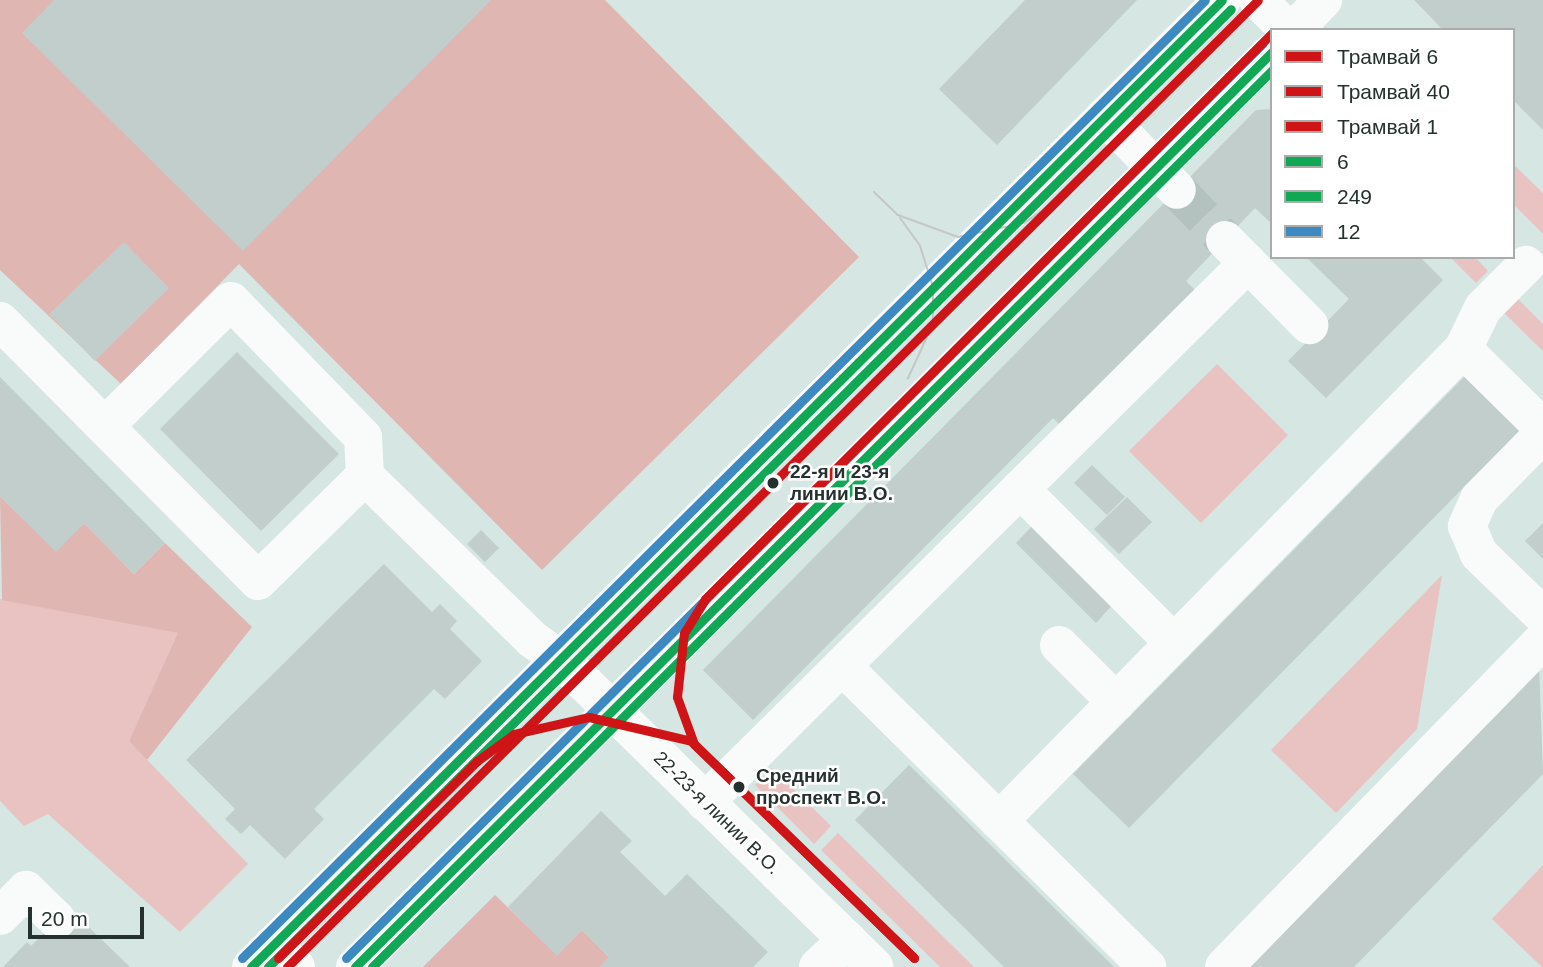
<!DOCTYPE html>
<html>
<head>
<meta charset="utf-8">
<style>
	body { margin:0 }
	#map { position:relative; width:1543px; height:967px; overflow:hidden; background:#d6e6e2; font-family:Arial,sans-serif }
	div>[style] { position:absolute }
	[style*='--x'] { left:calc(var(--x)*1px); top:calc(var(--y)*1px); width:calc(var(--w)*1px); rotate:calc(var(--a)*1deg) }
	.green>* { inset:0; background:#e8c3c1 }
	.forest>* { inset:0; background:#e0b6b3 }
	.building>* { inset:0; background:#c1cecb }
	.minor-tunnel>* { height:38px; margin-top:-19px; transform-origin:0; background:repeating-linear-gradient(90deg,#b3c2be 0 38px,transparent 0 57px) }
	.minor>* { height:38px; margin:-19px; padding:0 19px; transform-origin:19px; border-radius:19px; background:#f9fbfb }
	.major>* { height:38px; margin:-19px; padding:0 19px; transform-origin:19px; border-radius:19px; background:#f9fbfb }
	.tram>* { height:2px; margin:-1px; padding:0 1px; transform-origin:1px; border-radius:1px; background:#c3c8c7 }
	.bus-1>* { height:9px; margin:-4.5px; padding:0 4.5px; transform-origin:4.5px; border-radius:4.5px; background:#10a855 }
	.bus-2>* { height:9px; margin:-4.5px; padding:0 4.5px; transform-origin:4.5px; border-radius:4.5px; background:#10a855 }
	.bus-3>* { height:9px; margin:-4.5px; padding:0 4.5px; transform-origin:4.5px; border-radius:4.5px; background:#3d8ac2 }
	.tram-1>* { height:9px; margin:-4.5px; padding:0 4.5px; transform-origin:4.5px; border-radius:4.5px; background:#ce1417 }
	.tram-2>* { height:9px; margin:-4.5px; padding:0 4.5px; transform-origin:4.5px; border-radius:4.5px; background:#ce1417 }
	.tram-3>* { height:9px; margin:-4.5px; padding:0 4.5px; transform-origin:4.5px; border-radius:4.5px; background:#ce1417 }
	.dots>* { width:19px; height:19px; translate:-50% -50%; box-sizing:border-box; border:4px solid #fff; border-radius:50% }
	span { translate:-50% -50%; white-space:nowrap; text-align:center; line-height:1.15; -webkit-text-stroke:5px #fff; paint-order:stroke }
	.stop-label { font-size:19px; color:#25312e; font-weight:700 }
	.left { translate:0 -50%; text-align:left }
	.street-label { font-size:19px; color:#25312e }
	.legend { position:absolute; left:1270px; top:28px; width:245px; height:231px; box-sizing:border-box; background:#fff; border:2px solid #a8adab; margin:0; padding:9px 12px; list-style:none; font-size:21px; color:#25312e }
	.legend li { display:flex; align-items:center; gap:14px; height:35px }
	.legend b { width:35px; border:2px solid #a8adab }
	.scale { position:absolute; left:28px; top:907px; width:116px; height:32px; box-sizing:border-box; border:4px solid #25312e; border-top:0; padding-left:9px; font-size:21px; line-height:24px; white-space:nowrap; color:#25312e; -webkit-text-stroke:5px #fff; paint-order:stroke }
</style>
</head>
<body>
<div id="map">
	<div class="green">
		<div style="clip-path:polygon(1513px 164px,1543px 193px,1543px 234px,1513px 204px)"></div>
		<div style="clip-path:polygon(1450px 257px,1475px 257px,1488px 271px,1476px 283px)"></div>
		<div style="clip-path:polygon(1514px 295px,1543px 324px,1543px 351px,1500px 309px)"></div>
		<div style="clip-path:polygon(1217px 364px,1288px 435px,1201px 523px,1129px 451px)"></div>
		<div style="clip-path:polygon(1442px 575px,1417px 729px,1336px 813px,1271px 750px)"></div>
		<div style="clip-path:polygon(0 599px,179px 633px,129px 741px,248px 864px,180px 932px,48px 814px,24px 826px,0 801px)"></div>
		<div style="clip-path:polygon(772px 768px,831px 826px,814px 844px,755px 785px)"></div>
		<div style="clip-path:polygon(838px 833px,974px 967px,940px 967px,821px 850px)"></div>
		<div style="clip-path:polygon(1543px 865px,1543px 967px,1542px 967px,1492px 919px)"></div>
	</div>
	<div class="forest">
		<div style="clip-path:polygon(0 0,605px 0,859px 257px,542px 570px,239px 264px,121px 384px,0 270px)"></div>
		<div style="clip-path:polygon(0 496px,56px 551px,84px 523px,134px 574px,165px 543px,252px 627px,147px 760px,129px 741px,178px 633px,2px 600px)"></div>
		<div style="clip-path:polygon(495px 895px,557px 955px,582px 930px,609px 957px,600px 967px,423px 967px)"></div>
	</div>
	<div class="building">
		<div style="clip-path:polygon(54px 0,491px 0,243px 251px,22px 33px)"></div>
		<div style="clip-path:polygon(1025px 0,1137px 0,997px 145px,939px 89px)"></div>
		<div style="clip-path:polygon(1414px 0,1543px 0,1543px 130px,1513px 100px,1513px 30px,1443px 30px)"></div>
		<div style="clip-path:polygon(1272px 109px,1272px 224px,1255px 208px,1186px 281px,1196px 291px,1061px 426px,1053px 418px,753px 720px,703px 670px,1256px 110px)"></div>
		<div style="clip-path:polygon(124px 242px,169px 288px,95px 361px,49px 314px)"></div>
		<div style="clip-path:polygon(1306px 257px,1420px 257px,1443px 280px,1326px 398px,1288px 361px,1349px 299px)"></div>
		<div style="clip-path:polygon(237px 352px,339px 454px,261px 531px,160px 429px)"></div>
		<div style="clip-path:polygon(1465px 376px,1520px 430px,1129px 828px,1073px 774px)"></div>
		<div style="clip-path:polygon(0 377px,165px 543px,134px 574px,84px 523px,56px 552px,0 496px)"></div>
		<div style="clip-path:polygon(1092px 465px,1125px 497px,1107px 515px,1074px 483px)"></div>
		<div style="clip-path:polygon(1127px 497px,1152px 522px,1119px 554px,1094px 529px)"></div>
		<div style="clip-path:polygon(1037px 521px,1117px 600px,1096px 623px,1016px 543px)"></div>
		<div style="clip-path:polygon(1543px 523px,1543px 559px,1525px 541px)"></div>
		<div style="clip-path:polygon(481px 530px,499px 548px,485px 562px,467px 544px)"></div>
		<div style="clip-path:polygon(384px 564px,432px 612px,440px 604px,457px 621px,450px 629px,482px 661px,445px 699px,434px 689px,314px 809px,324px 819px,285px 859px,250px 825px,241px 834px,225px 819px,235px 809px,186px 760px)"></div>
		<div style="clip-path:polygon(1539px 666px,1543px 774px,1354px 967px,1245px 967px)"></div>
		<div style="clip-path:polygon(909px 765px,944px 799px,1114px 967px,1004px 967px,855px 820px)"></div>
		<div style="clip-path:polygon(601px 811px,632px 841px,620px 852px,665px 896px,687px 874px,768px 952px,753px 967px,600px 967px,609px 957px,582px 930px,557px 956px,508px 907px)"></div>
		<div style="clip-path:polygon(69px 908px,130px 967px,3px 967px,27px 942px,31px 946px)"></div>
	</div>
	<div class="minor-tunnel">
		<div style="--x:1177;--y:190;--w:69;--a:46.2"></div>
	</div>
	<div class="minor">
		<div style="--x:1258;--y:0;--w:42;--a:45"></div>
		<div style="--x:1105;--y:116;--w:103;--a:45.8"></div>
		<div style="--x:1225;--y:240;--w:120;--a:45.3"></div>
		<div style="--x:0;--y:321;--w:366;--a:45.2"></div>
		<div style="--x:258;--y:581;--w:150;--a:-44.5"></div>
		<div style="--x:1463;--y:349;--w:112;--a:44.6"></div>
		<div style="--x:105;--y:426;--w:177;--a:-44.8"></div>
		<div style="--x:231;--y:301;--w:190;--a:45.9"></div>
		<div style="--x:363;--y:437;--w:39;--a:87"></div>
		<div style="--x:365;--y:476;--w:233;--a:44.3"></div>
		<div style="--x:532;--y:639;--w:34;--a:36"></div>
		<div style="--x:1543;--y:434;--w:91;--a:134.6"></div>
		<div style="--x:1479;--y:499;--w:30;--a:114"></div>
		<div style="--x:1467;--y:526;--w:30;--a:67"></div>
		<div style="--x:1479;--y:554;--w:89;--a:44.1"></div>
		<div style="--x:1020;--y:489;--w:218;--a:45"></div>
		<div style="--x:1059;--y:645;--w:81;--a:45"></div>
		<div style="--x:842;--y:666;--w:429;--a:44.6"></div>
		<div style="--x:705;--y:802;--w:765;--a:-44.79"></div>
		<div style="--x:999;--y:821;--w:662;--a:-45.49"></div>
		<div style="--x:1463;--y:349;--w:46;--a:-64"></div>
		<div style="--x:1483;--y:308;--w:61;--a:-45"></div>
		<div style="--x:0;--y:916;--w:37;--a:-45"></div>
		<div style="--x:26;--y:890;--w:43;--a:44.1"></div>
		<div style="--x:273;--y:945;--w:32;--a:44"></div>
		<div style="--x:818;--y:967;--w:40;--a:-43"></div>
		<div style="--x:1224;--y:967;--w:457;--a:-45.7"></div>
	</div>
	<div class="major">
		<div style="--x:1294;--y:30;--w:42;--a:-46"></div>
		<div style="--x:560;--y:659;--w:440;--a:44.4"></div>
		<div style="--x:251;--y:967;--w:1370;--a:-44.88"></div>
		<div style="--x:355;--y:967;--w:1295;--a:-44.94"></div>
	</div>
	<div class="tram">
		<div style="--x:874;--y:192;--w:33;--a:44"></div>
		<div style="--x:898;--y:215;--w:64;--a:20.1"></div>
		<div style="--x:958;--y:237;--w:67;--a:-12"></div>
		<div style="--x:1024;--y:223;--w:40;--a:-34"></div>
		<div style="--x:900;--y:218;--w:34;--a:54"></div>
		<div style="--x:920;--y:246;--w:43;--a:72.4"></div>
		<div style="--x:933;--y:287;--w:37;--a:90"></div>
		<div style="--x:933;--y:324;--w:60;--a:114.8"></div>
	</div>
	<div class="bus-1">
		<div style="--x:251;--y:967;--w:1370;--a:-44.88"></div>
		<div style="--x:355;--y:967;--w:1295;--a:-44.94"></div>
	</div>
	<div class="bus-2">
		<div style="--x:268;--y:967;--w:1358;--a:-44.85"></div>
		<div style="--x:372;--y:967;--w:1271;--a:-44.9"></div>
	</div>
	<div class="bus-3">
		<div style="--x:242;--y:958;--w:1358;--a:-44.85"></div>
		<div style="--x:346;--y:958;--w:1295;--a:-44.94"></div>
	</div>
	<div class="tram-1">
		<div style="--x:287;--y:967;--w:1370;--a:-44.88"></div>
	</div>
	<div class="tram-2">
		<div style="--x:914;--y:958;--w:307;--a:-135.8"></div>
		<div style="--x:694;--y:744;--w:50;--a:-109.9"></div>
		<div style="--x:677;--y:697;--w:64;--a:-83.8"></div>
		<div style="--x:684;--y:633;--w:40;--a:-58"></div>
		<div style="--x:705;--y:599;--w:801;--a:-44.95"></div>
	</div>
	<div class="tram-3">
		<div style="--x:278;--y:958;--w:280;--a:-44.7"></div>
		<div style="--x:477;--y:761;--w:46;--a:-36.1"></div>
		<div style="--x:514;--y:734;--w:77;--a:-12.8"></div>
		<div style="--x:589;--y:717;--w:105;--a:13.2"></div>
		<div style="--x:691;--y:741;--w:311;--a:44.2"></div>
	</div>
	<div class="dots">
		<div style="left:773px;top:483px;background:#25312e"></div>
		<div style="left:739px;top:787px;background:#25312e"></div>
	</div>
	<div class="stop-label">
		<span class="left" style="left:790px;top:483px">22-я и 23-я<br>линии В.О.</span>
		<span class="left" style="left:756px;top:787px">Средний<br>проспект В.О.</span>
	</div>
	<div class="street-label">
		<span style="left:717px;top:813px;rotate:44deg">22-23-я линии В.О.</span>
	</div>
	<ul class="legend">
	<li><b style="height:9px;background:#ce1417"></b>Трамвай 6</li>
	<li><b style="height:9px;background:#ce1417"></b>Трамвай 40</li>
	<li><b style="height:9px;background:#ce1417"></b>Трамвай 1</li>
	<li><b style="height:9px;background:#10a855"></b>6</li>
	<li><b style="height:9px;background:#10a855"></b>249</li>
	<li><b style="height:9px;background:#3d8ac2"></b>12</li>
	</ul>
	<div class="scale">20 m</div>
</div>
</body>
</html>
